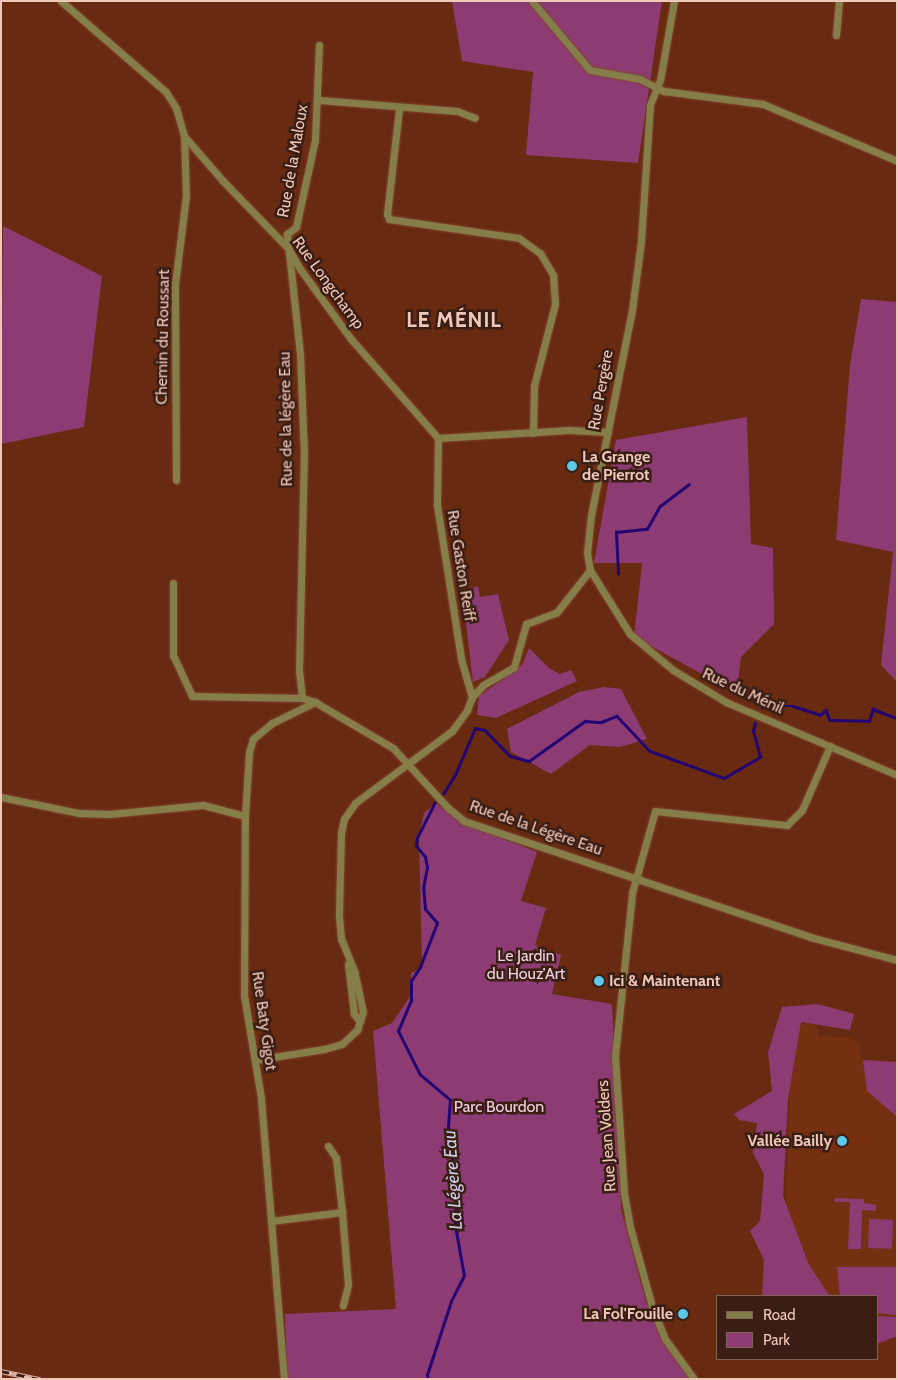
<!DOCTYPE html>
<html>
<head>
<meta charset="utf-8">
<style>
	body { margin:0 }
	#map { position:relative; width:898px; height:1380px; overflow:hidden; background:#682a10; font-family:Cabin,sans-serif }
	div>[style] { position:absolute }
	.built>* { inset:0; background:#752f11 }
	.green>* { inset:0; background:#8c3c73; transform-origin:0 0 }
	.stream>* { height:2.5px; margin:-1.25px; padding:0 1.25px; transform-origin:1.25px; border-radius:1.25px; background:#240472 }
	.roads { filter:drop-shadow(0 0 1px #80462f) drop-shadow(0 0 1px #80462f) }
	.street>* { height:7px; margin:-3.5px; padding:0 3.5px; transform-origin:3.5px; border-radius:3.5px; background:#867e4a }
	.rail>* { height:4.5px; margin-top:-2.25px; transform-origin:0; background:repeating-linear-gradient(90deg,#3a1d13 0 8px,#e0b6a7 0 16px); box-sizing:border-box; border-block:1px solid #e0b6a7 }
	.dots>* { width:14px; height:14px; translate:-50% -50%; box-sizing:border-box; border:2px solid #3a1d13; border-radius:50% }
	span { translate:-50% -50%; white-space:nowrap; text-align:center; line-height:1.15; -webkit-text-stroke:5px #3a1d13; paint-order:stroke }
	.street-label { font-size:16px; color:#efc8ba }
	.poi-label { font-size:16px; color:#efc8ba; font-weight:700 }
	.left { translate:0 -50%; text-align:left }
	.right { translate:-100% -50%; text-align:right }
	.park-label { font-size:16px; color:#efd3e4 }
	.water-label { font-size:18px; color:#cccfea; font-style:italic }
	.district-label { font-size:21px; color:#efc8ba; font-weight:700; letter-spacing:1px }
	.frame { position:absolute; inset:0; border:2px solid #efc8ba; pointer-events:none }
	.legend { position:absolute; left:716px; top:1295px; width:162px; height:65px; box-sizing:border-box; background:#3a1d13; border:1px solid #826156; margin:0; padding:6px 9px; list-style:none; font-size:15px; color:#efc8ba }
	.legend li { display:flex; align-items:center; gap:10px; height:25px }
	.legend b { width:25px; border:1px solid #826156 }
</style>
</head>
<body>
<div id="map">
	<div class="built">
		<div style="clip-path:polygon(792px 1023px,817px 1025px,818px 1036px,851px 1038px,861px 1047px,859px 1054px,863px 1060px,897px 1062px,897px 1335px,877px 1336px,877px 1296px,783px 1296px)"></div>
	</div>
	<div class="green">
		<div style="clip-path:polygon(452px 1px,662px 1px,638px 163px,526px 155px,533px 72px,462px 61px)"></div>
		<div style="clip-path:polygon(3px 226px,102px 276px,84px 427px,1px 444px)"></div>
		<div style="clip-path:polygon(861px 299px,897px 302px,897px 682px,881px 665px,893px 552px,836px 540px,850px 365px)"></div>
		<div style="clip-path:polygon(747px 417px,751px 544px,773px 548px,774px 624px,741px 657px,737px 693px,634px 637px,642px 563px,594px 563px,616px 440px)"></div>
		<div style="clip-path:polygon(478px 586px,480px 597px,498px 594px,509px 640px,485px 677px,473px 682px,462px 591px)"></div>
		<div style="clip-path:polygon(529px 648px,549px 668px,560px 674px,571px 670px,577px 681px,496px 718px,477px 715px,479px 696px,522px 665px)"></div>
		<div style="clip-path:polygon(604px 687px,621px 689px,647px 739px,620px 747px,590px 745px,551px 774px,511px 752px,507px 729px,579px 692px)"></div>
		<div style="clip-path:polygon(436px 803px,460px 821px,537px 852px,521px 901px,546px 908px,535px 945px,561px 955px,552px 994px,612px 1004px,621px 1209px,646px 1302px,689px 1379px,287px 1379px,285px 1314px,396px 1309px,373px 1031px,392px 1023px,411px 995px,411px 973px,422px 969px,419px 836px,424px 813px)"></div>
		<div style="clip-path:polygon(818px 1004px,854px 1014px,850px 1030px,801px 1022px,788px 1099px,783px 1196px,809px 1265px,830px 1296px,762px 1296px,764px 1260px,750px 1231px,760px 1221px,764px 1174px,753px 1153px,757px 1123px,739px 1120px,734px 1114px,772px 1091px,768px 1052px,782px 1007px)"></div>
		<div style="clip-path:polygon(863px 1060px,897px 1062px,897px 1117px,867px 1091px)"></div>
		<div style="clip-path:polygon(835px 1198px,864px 1199px,864px 1203px,876px 1205px,876px 1211px,862px 1210px,861px 1249px,848px 1249px,850px 1202px,834px 1202px)"></div>
		<div style="left:869px;top:1219px;width:24px;height:29px;rotate:2deg"></div>
		<div style="clip-path:polygon(837px 1267px,897px 1267px,897px 1315px,877px 1313px,877px 1296px,840px 1296px)"></div>
		<div style="clip-path:polygon(877px 1316px,897px 1317px,897px 1336px,877px 1344px)"></div>
	</div>
	<div class="stream">
		<div style="left:618px;top:574px;width:42px;rotate:-92.7deg"></div>
		<div style="left:616px;top:532px;width:31px;rotate:-6deg"></div>
		<div style="left:647px;top:529px;width:26px;rotate:-61deg"></div>
		<div style="left:660px;top:506px;width:36px;rotate:-37deg"></div>
		<div style="left:762px;top:708px;width:10px;rotate:-66deg"></div>
		<div style="left:766px;top:699px;width:13px;rotate:32deg"></div>
		<div style="left:777px;top:706px;width:16px"></div>
		<div style="left:793px;top:706px;width:28px;rotate:18deg"></div>
		<div style="left:820px;top:715px;width:8px;rotate:-40deg"></div>
		<div style="left:826px;top:710px;width:11px;rotate:68deg"></div>
		<div style="left:830px;top:720px;width:39px;rotate:1deg"></div>
		<div style="left:869px;top:721px;width:13px;rotate:-72deg"></div>
		<div style="left:873px;top:709px;width:26px;rotate:21deg"></div>
		<div style="left:443px;top:794px;width:22px;rotate:-58deg"></div>
		<div style="left:455px;top:775px;width:51px;rotate:-66.9deg"></div>
		<div style="left:475px;top:728px;width:10px;rotate:11deg"></div>
		<div style="left:485px;top:730px;width:36px;rotate:46deg"></div>
		<div style="left:510px;top:756px;width:20px;rotate:15deg"></div>
		<div style="left:529px;top:761px;width:69px;rotate:-35.5deg"></div>
		<div style="left:585px;top:721px;width:16px;rotate:4deg"></div>
		<div style="left:601px;top:722px;width:17px;rotate:-21deg"></div>
		<div style="left:617px;top:716px;width:48px;rotate:46.7deg"></div>
		<div style="left:650px;top:751px;width:79px;rotate:20deg"></div>
		<div style="left:724px;top:778px;width:42px;rotate:-30.3deg"></div>
		<div style="left:760px;top:757px;width:27px;rotate:-105deg"></div>
		<div style="left:753px;top:731px;width:8px;rotate:-76deg"></div>
		<div style="left:428px;top:1379px;width:4px;rotate:-104deg"></div>
		<div style="left:427px;top:1375px;width:78px;rotate:-72deg"></div>
		<div style="left:451px;top:1301px;width:28px;rotate:-63deg"></div>
		<div style="left:464px;top:1276px;width:51px;rotate:-100.2deg"></div>
		<div style="left:455px;top:1226px;width:34px;rotate:-88deg"></div>
		<div style="left:456px;top:1192px;width:65px;rotate:-97deg"></div>
		<div style="left:448px;top:1127px;width:27px;rotate:-86deg"></div>
		<div style="left:450px;top:1100px;width:39px;rotate:-140deg"></div>
		<div style="left:420px;top:1075px;width:49px;rotate:-116.6deg"></div>
		<div style="left:398px;top:1031px;width:34px;rotate:-67deg"></div>
		<div style="left:411px;top:1000px;width:19px;rotate:-90deg"></div>
		<div style="left:411px;top:981px;width:17px;rotate:-57deg"></div>
		<div style="left:420px;top:967px;width:47px;rotate:-68.9deg"></div>
		<div style="left:437px;top:923px;width:18px;rotate:-131deg"></div>
		<div style="left:425px;top:909px;width:21px;rotate:-95deg"></div>
		<div style="left:423px;top:888px;width:21px;rotate:-79deg"></div>
		<div style="left:427px;top:867px;width:10px;rotate:-101deg"></div>
		<div style="left:425px;top:857px;width:14px;rotate:-129deg"></div>
		<div style="left:416px;top:846px;width:8px;rotate:-83deg"></div>
		<div style="left:417px;top:838px;width:40px;rotate:-63.4deg"></div>
	</div>
	<div class="roads">
		<div class="street">
			<div style="left:61px;top:1px;width:139px;rotate:40.9deg"></div>
			<div style="left:166px;top:92px;width:19px;rotate:58deg"></div>
			<div style="left:176px;top:108px;width:29px;rotate:74deg"></div>
			<div style="left:184px;top:136px;width:60px;rotate:49.1deg"></div>
			<div style="left:223px;top:181px;width:93px;rotate:45.9deg"></div>
			<div style="left:288px;top:248px;width:24px;rotate:60deg"></div>
			<div style="left:300px;top:269px;width:87px;rotate:53.9deg"></div>
			<div style="left:351px;top:339px;width:132px;rotate:48.7deg"></div>
			<div style="left:532px;top:1px;width:90px;rotate:50deg"></div>
			<div style="left:590px;top:70px;width:51px;rotate:10.2deg"></div>
			<div style="left:640px;top:79px;width:27px;rotate:27deg"></div>
			<div style="left:664px;top:91px;width:100px;rotate:7.5deg"></div>
			<div style="left:763px;top:104px;width:146px;rotate:23deg"></div>
			<div style="left:674px;top:1px;width:80px;rotate:100deg"></div>
			<div style="left:660px;top:80px;width:27px;rotate:112deg"></div>
			<div style="left:650px;top:105px;width:136px;rotate:93.8deg"></div>
			<div style="left:641px;top:241px;width:70px;rotate:97.4deg"></div>
			<div style="left:632px;top:310px;width:209px;rotate:101.3deg"></div>
			<div style="left:591px;top:515px;width:37px;rotate:96deg"></div>
			<div style="left:587px;top:552px;width:18px;rotate:81deg"></div>
			<div style="left:590px;top:570px;width:75px;rotate:58deg"></div>
			<div style="left:630px;top:634px;width:56px;rotate:39.9deg"></div>
			<div style="left:673px;top:670px;width:62px;rotate:31.1deg"></div>
			<div style="left:726px;top:702px;width:186px;rotate:23.1deg"></div>
			<div style="left:836px;top:35px;width:34px;rotate:-85deg"></div>
			<div style="left:319px;top:100px;width:138px;rotate:4.6deg"></div>
			<div style="left:457px;top:111px;width:19px;rotate:21deg"></div>
			<div style="left:399px;top:109px;width:106px;rotate:96.5deg"></div>
			<div style="left:387px;top:214px;width:5px;rotate:68deg"></div>
			<div style="left:389px;top:219px;width:131px;rotate:8.3deg"></div>
			<div style="left:519px;top:238px;width:26px;rotate:36deg"></div>
			<div style="left:540px;top:253px;width:26px;rotate:59deg"></div>
			<div style="left:553px;top:275px;width:29px;rotate:86deg"></div>
			<div style="left:555px;top:304px;width:85px;rotate:104.4deg"></div>
			<div style="left:534px;top:386px;width:47px;rotate:91.2deg"></div>
			<div style="left:438px;top:438px;width:67px;rotate:90.9deg"></div>
			<div style="left:437px;top:505px;width:156px;rotate:81.1deg"></div>
			<div style="left:461px;top:659px;width:40px;rotate:74deg"></div>
			<div style="left:438px;top:438px;width:131px;rotate:-3.5deg"></div>
			<div style="left:569px;top:430px;width:39px;rotate:3deg"></div>
			<div style="left:176px;top:480px;width:196px;rotate:-90.3deg"></div>
			<div style="left:175px;top:284px;width:89px;rotate:-82.9deg"></div>
			<div style="left:186px;top:196px;width:60px;rotate:-91.9deg"></div>
			<div style="left:173px;top:583px;width:72px;rotate:90deg"></div>
			<div style="left:173px;top:655px;width:45px;rotate:65.1deg"></div>
			<div style="left:192px;top:696px;width:110px;rotate:1deg"></div>
			<div style="left:302px;top:698px;width:14px;rotate:17deg"></div>
			<div style="left:315px;top:702px;width:91px;rotate:30.5deg"></div>
			<div style="left:393px;top:748px;width:80px;rotate:47.5deg"></div>
			<div style="left:447px;top:807px;width:22px;rotate:39deg"></div>
			<div style="left:464px;top:821px;width:365px;rotate:18.5deg"></div>
			<div style="left:810px;top:937px;width:90px;rotate:14.8deg"></div>
			<div style="left:302px;top:698px;width:27px;rotate:-96deg"></div>
			<div style="left:299px;top:671px;width:217px;rotate:-88.7deg"></div>
			<div style="left:304px;top:454px;width:100px;rotate:-92.3deg"></div>
			<div style="left:300px;top:354px;width:121px;rotate:-96.2deg"></div>
			<div style="left:287px;top:234px;width:11px;rotate:-38deg"></div>
			<div style="left:296px;top:227px;width:89px;rotate:-77.7deg"></div>
			<div style="left:315px;top:140px;width:95px;rotate:-87.6deg"></div>
			<div style="left:1px;top:797px;width:80px;rotate:11.6deg"></div>
			<div style="left:79px;top:813px;width:30px;rotate:2deg"></div>
			<div style="left:109px;top:814px;width:94px;rotate:-5.5deg"></div>
			<div style="left:203px;top:805px;width:43px;rotate:14.7deg"></div>
			<div style="left:348px;top:964px;width:50px;rotate:83.2deg"></div>
			<div style="left:354px;top:1014px;width:10px;rotate:53deg"></div>
			<div style="left:255px;top:1060px;width:70px;rotate:-9.1deg"></div>
			<div style="left:324px;top:1049px;width:19px;rotate:-16deg"></div>
			<div style="left:342px;top:1044px;width:21px;rotate:-43deg"></div>
			<div style="left:357px;top:1030px;width:19px;rotate:-72deg"></div>
			<div style="left:363px;top:1012px;width:40px;rotate:-102deg"></div>
			<div style="left:355px;top:973px;width:37px;rotate:-112deg"></div>
			<div style="left:341px;top:939px;width:25px;rotate:-95deg"></div>
			<div style="left:339px;top:914px;width:81px;rotate:-88.6deg"></div>
			<div style="left:341px;top:833px;width:14px;rotate:-78deg"></div>
			<div style="left:344px;top:819px;width:19px;rotate:-55deg"></div>
			<div style="left:355px;top:803px;width:121px;rotate:-36.6deg"></div>
			<div style="left:452px;top:731px;width:26px;rotate:-54deg"></div>
			<div style="left:467px;top:710px;width:14px;rotate:-69deg"></div>
			<div style="left:472px;top:697px;width:16px;rotate:-47deg"></div>
			<div style="left:483px;top:685px;width:36px;rotate:-30deg"></div>
			<div style="left:514px;top:667px;width:45px;rotate:-74.4deg"></div>
			<div style="left:526px;top:624px;width:33px;rotate:-21deg"></div>
			<div style="left:557px;top:612px;width:53px;rotate:-51.8deg"></div>
			<div style="left:328px;top:1146px;width:14px;rotate:56deg"></div>
			<div style="left:336px;top:1158px;width:54px;rotate:83.7deg"></div>
			<div style="left:342px;top:1212px;width:73px;rotate:85.3deg"></div>
			<div style="left:348px;top:1285px;width:21px;rotate:104deg"></div>
			<div style="left:271px;top:1221px;width:72px;rotate:-7.2deg"></div>
			<div style="left:284px;top:1379px;width:282px;rotate:-94.7deg"></div>
			<div style="left:261px;top:1098px;width:104px;rotate:-99.4deg"></div>
			<div style="left:244px;top:995px;width:179px;rotate:-89.7deg"></div>
			<div style="left:245px;top:816px;width:64px;rotate:-86.4deg"></div>
			<div style="left:249px;top:752px;width:14px;rotate:-73deg"></div>
			<div style="left:253px;top:739px;width:25px;rotate:-40deg"></div>
			<div style="left:272px;top:723px;width:48px;rotate:-26deg"></div>
			<div style="left:694px;top:1379px;width:49px;rotate:-125.9deg"></div>
			<div style="left:665px;top:1339px;width:31px;rotate:-112deg"></div>
			<div style="left:653px;top:1310px;width:86px;rotate:-105.5deg"></div>
			<div style="left:630px;top:1227px;width:35px;rotate:-100deg"></div>
			<div style="left:624px;top:1193px;width:137px;rotate:-93.8deg"></div>
			<div style="left:615px;top:1056px;width:164px;rotate:-84deg"></div>
			<div style="left:632px;top:893px;width:85px;rotate:-74.3deg"></div>
			<div style="left:655px;top:811px;width:133px;rotate:6.1deg"></div>
			<div style="left:787px;top:825px;width:21px;rotate:-45deg"></div>
			<div style="left:802px;top:810px;width:70px;rotate:-66.4deg"></div>
		</div>
	</div>
	<div class="rail">
		<div style="left:1px;top:1371px;width:40px;rotate:12deg"></div>
	</div>
	<div class="dots">
		<div style="left:572px;top:466px;background:#5dc7e8"></div>
		<div style="left:599px;top:981px;background:#5dc7e8"></div>
		<div style="left:842px;top:1141px;background:#5dc7e8"></div>
		<div style="left:683px;top:1314px;background:#5dc7e8"></div>
	</div>
	<div class="street-label">
		<span style="left:293px;top:161px;rotate:-80deg">Rue de la Maloux</span>
		<span style="left:328px;top:283px;rotate:54deg">Rue Longchamp</span>
		<span style="left:163px;top:337px;rotate:-89deg">Chemin du Roussart</span>
		<span style="left:601px;top:390px;rotate:-80deg">Rue Pergère</span>
		<span style="left:286px;top:419px;rotate:-91deg">Rue de la légère Eau</span>
		<span style="left:461px;top:566px;rotate:81deg">Rue Gaston Reiff</span>
		<span style="left:743px;top:691px;rotate:25deg">Rue du Ménil</span>
		<span style="left:536px;top:828px;rotate:19deg">Rue de la Légère Eau</span>
		<span style="left:264px;top:1021px;rotate:82deg">Rue Baty Gigot</span>
		<span style="left:607px;top:1136px;rotate:-94deg">Rue Jean Volders</span>
	</div>
	<div class="poi-label">
		<span class="left" style="left:582px;top:466px">La Grange<br>de Pierrot</span>
		<span class="left" style="left:609px;top:981px">Ici &amp; Maintenant</span>
		<span class="right" style="left:832px;top:1141px">Vallée Bailly</span>
		<span class="right" style="left:673px;top:1314px">La Fol'Fouille</span>
	</div>
	<div class="park-label">
		<span style="left:526px;top:965px">Le Jardin<br>du Houz’Art</span>
		<span style="left:499px;top:1107px">Parc Bourdon</span>
	</div>
	<div class="water-label">
		<span style="left:453px;top:1180px;rotate:-94deg">La Légère Eau</span>
	</div>
	<div class="district-label">
		<span style="left:454px;top:320px">LE MÉNIL</span>
	</div>
	<div class="frame"></div>
	<ul class="legend">
	<li><b style="height:6px;background:#867e4a"></b>Road</li>
	<li><b style="height:14px;background:#8c3c73"></b>Park</li>
	</ul>
</div>
</body>
</html>
